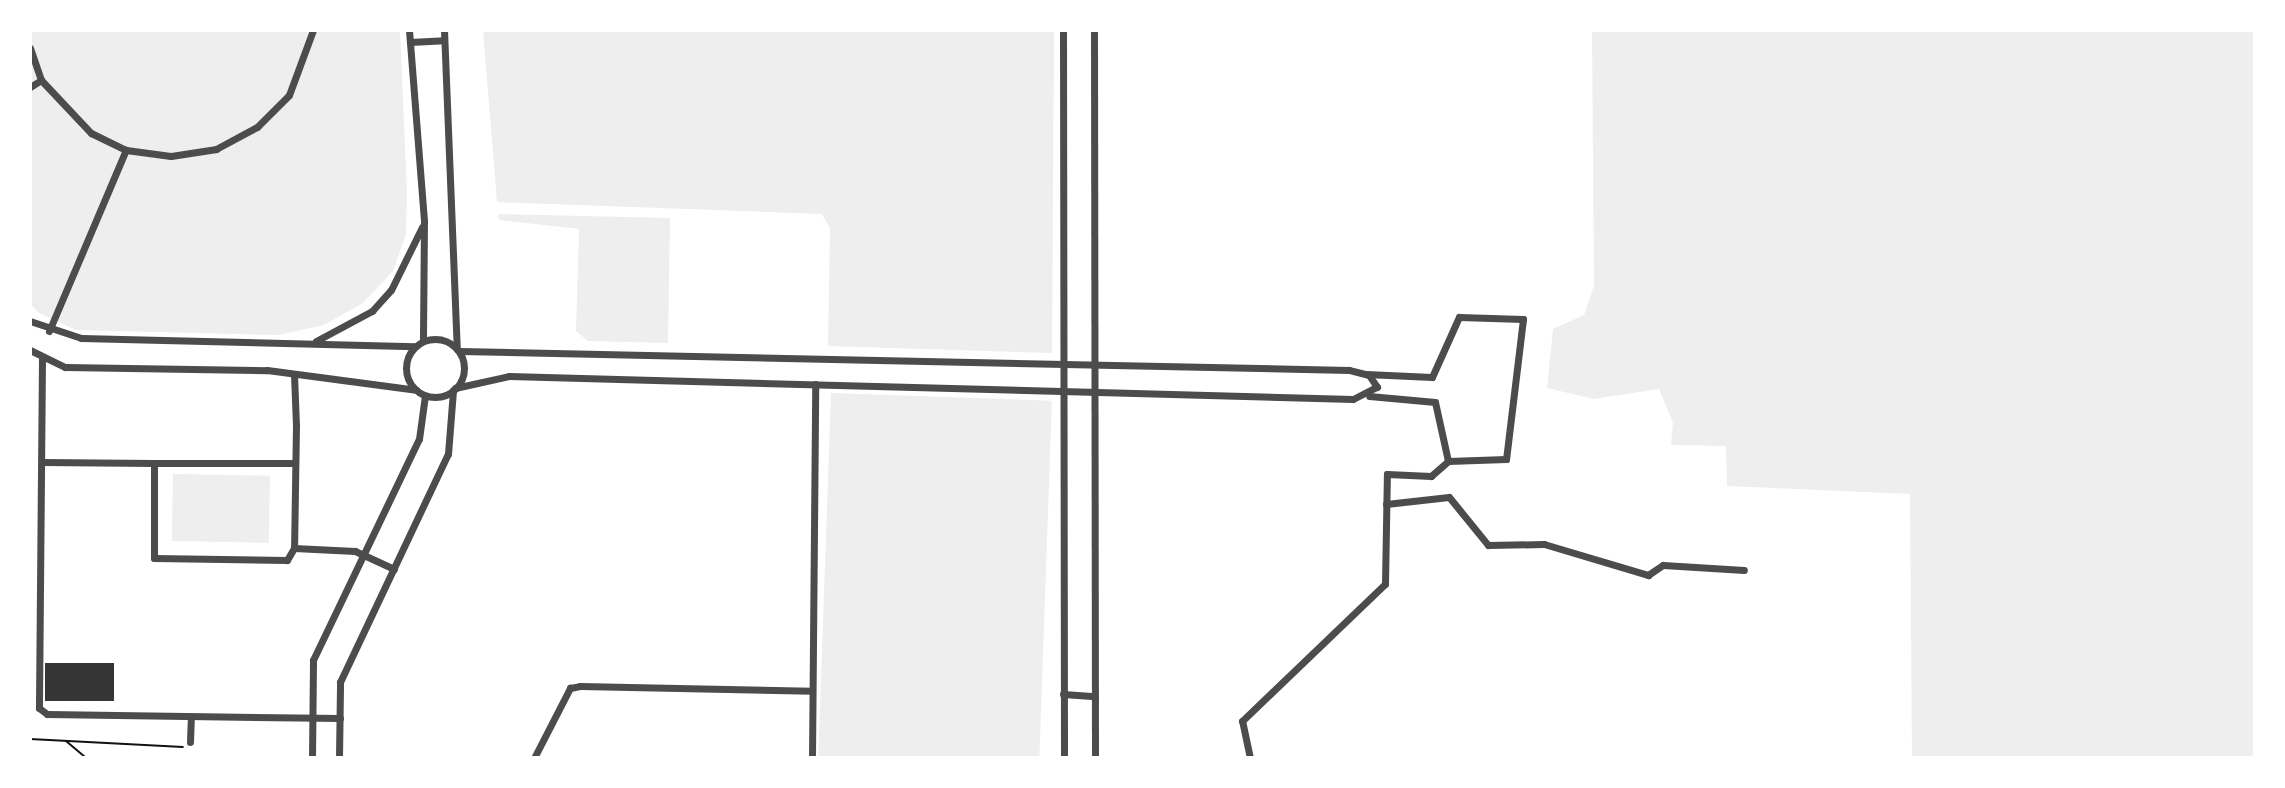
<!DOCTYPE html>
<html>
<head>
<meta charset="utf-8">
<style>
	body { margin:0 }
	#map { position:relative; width:2285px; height:788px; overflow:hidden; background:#fff; font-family:"Playfair Display",serif }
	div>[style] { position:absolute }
	.green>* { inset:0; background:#eee; transform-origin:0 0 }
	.building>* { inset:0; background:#353535; transform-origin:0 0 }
	.path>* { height:2px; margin:-1px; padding:0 1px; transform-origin:1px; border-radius:1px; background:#111 }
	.minor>* { height:7px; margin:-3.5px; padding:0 3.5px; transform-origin:3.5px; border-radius:3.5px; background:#4c4c4c }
	.minor>.ring { margin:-3.5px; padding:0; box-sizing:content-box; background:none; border:7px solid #4c4c4c; border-radius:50% }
	span { translate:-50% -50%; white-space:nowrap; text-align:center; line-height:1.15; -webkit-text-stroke:7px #fff; paint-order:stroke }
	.frame { position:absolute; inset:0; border:32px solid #fff; pointer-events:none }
</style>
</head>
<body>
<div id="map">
	<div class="green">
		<div style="clip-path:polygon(30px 30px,400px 30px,407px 193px,406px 234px,393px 271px,363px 303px,324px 325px,278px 335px,76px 330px,39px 313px,30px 304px)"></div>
		<div style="clip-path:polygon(483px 30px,1054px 30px,1052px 353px,828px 346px,830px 228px,822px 214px,497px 202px)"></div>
		<div style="clip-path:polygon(1592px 30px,2255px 30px,2255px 758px,1912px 758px,1910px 494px,1727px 486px,1726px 446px,1671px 445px,1673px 423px,1659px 389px,1594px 399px,1547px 388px,1553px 329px,1584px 315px,1594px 286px)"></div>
		<div style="clip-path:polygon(498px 214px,670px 218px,668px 343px,588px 341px,576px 331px,579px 229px,499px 220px)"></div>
		<div style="left:831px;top:393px;width:221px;height:365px;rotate:2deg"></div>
		<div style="left:173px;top:474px;width:97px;height:67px;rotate:1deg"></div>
	</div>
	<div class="building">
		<div style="left:45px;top:663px;width:69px;height:38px"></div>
	</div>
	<div class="path">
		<div style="left:30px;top:739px;width:153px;rotate:3deg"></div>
		<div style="left:66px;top:741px;width:26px;rotate:40deg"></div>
	</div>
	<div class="minor">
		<div style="left:409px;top:30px;width:192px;rotate:85.5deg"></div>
		<div style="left:424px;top:221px;width:120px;rotate:90.5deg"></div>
		<div style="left:444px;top:30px;width:319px;rotate:87.7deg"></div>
		<div style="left:1063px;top:30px;width:728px;rotate:89.92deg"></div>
		<div style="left:1094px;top:30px;width:728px;rotate:89.92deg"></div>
		<div style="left:410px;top:42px;width:34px;rotate:-3deg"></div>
		<div style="left:30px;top:48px;width:34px;rotate:71deg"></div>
		<div style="left:41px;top:80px;width:73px;rotate:46.7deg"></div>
		<div style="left:91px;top:133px;width:39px;rotate:26deg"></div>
		<div style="left:126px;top:150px;width:45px;rotate:7.6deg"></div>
		<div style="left:171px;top:156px;width:46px;rotate:-8.8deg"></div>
		<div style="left:216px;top:149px;width:47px;rotate:-28.2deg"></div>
		<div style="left:257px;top:127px;width:45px;rotate:-45deg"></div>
		<div style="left:289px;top:95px;width:69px;rotate:-69.7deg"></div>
		<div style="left:30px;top:87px;width:13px;rotate:-32deg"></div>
		<div style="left:30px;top:321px;width:54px;rotate:18.4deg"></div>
		<div style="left:81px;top:338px;width:334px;rotate:1.4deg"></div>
		<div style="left:49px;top:331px;width:197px;rotate:-67deg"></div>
		<div class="ring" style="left:406px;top:339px;width:51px;height:51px"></div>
		<div style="left:316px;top:341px;width:64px;rotate:-28.2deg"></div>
		<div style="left:372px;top:311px;width:28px;rotate:-48deg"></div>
		<div style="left:391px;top:290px;width:70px;rotate:-63.8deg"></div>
		<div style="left:30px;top:350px;width:39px;rotate:26deg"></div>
		<div style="left:65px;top:367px;width:202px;rotate:0.9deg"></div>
		<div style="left:267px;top:370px;width:150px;rotate:7.6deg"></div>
		<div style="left:42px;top:359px;width:349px;rotate:90.5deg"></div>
		<div style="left:39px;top:708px;width:10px;rotate:37deg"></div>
		<div style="left:47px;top:714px;width:293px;rotate:0.8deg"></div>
		<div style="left:294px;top:374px;width:51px;rotate:87.8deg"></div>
		<div style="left:296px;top:425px;width:123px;rotate:90.9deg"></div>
		<div style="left:294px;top:548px;width:14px;rotate:120deg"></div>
		<div style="left:287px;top:560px;width:133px;rotate:-179.1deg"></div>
		<div style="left:154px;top:558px;width:95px;rotate:-90deg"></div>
		<div style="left:154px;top:463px;width:141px"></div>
		<div style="left:1366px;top:374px;width:66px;rotate:2.6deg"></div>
		<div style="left:1432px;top:377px;width:66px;rotate:-65.8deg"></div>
		<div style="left:1459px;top:317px;width:64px;rotate:1.8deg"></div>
		<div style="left:1523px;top:319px;width:141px;rotate:96.9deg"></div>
		<div style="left:1506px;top:459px;width:58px;rotate:178deg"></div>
		<div style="left:1448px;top:461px;width:60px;rotate:-102.4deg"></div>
		<div style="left:1435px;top:402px;width:66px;rotate:-174.8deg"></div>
		<div style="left:455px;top:388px;width:55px;rotate:-12.5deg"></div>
		<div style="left:509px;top:376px;width:844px;rotate:1.56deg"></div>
		<div style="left:1353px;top:399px;width:27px;rotate:-27deg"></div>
		<div style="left:1377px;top:387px;width:14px;rotate:-124deg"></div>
		<div style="left:1369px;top:375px;width:21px;rotate:-166deg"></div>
		<div style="left:1349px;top:370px;width:890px;rotate:-178.78deg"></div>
		<div style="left:42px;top:462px;width:112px;rotate:0.5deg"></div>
		<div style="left:1386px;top:504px;width:63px;rotate:-6.3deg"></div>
		<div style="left:1449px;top:497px;width:62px;rotate:50.9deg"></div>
		<div style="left:1488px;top:545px;width:56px;rotate:-1deg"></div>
		<div style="left:1544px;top:544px;width:109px;rotate:16.6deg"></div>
		<div style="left:1648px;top:575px;width:18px;rotate:-34deg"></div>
		<div style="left:1663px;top:565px;width:81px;rotate:3.5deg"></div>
		<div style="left:294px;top:548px;width:61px;rotate:2.8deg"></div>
		<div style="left:355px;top:551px;width:43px;rotate:24.8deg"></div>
		<div style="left:1063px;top:694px;width:32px;rotate:4deg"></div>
		<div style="left:190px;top:742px;width:25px;rotate:-88deg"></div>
		<div style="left:312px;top:758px;width:98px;rotate:-89.4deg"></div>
		<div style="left:313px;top:660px;width:245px;rotate:-64.4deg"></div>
		<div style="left:419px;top:439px;width:44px;rotate:-82.2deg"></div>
		<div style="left:339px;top:758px;width:76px;rotate:-89.2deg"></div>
		<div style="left:340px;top:682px;width:252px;rotate:-64.7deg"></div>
		<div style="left:448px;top:454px;width:64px;rotate:-85.5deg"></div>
		<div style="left:534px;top:758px;width:79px;rotate:-62.8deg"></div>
		<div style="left:570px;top:688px;width:10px;rotate:-11deg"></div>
		<div style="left:580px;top:686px;width:232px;rotate:1.2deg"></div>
		<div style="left:812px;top:758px;width:374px;rotate:-89.5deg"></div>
		<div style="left:1250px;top:758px;width:38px;rotate:-102deg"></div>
		<div style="left:1242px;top:721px;width:198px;rotate:-43.8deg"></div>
		<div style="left:1385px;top:584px;width:110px;rotate:-89deg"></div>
		<div style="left:1387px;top:474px;width:44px;rotate:2.6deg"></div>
		<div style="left:1431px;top:476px;width:23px;rotate:-41deg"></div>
	</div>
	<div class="frame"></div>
</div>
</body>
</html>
